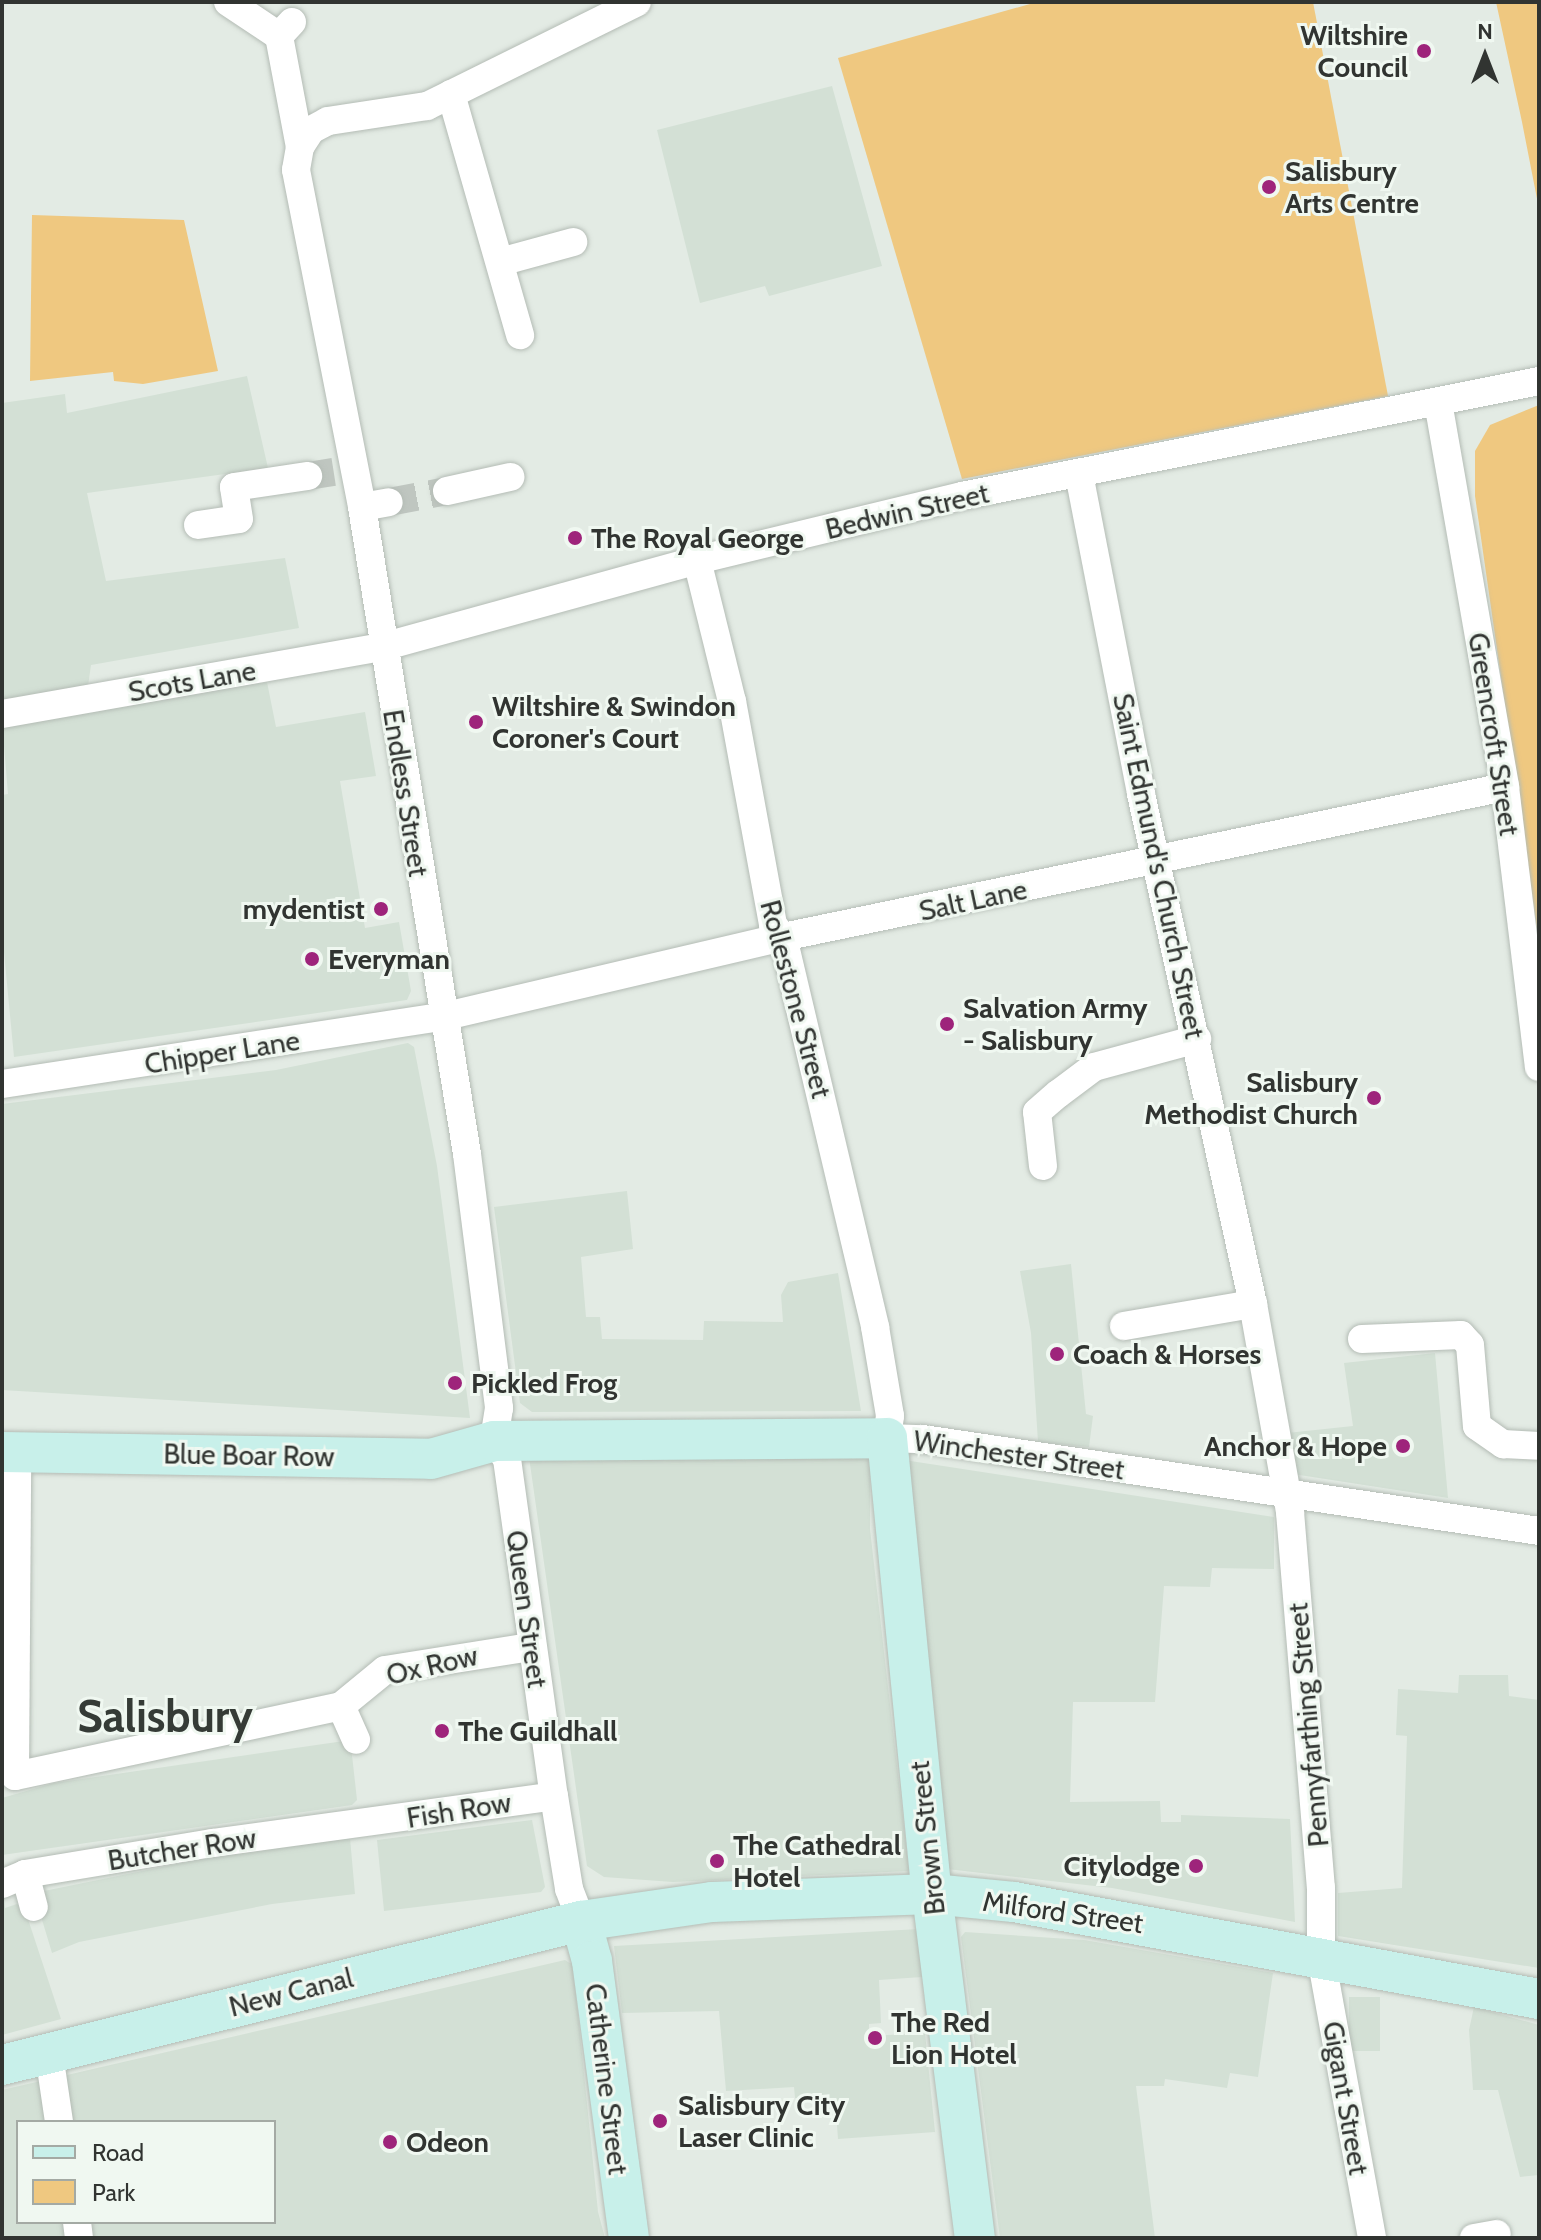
<!DOCTYPE html>
<html>
<head>
<meta charset="utf-8">
<style>
	body { margin:0 }
	#map { position:relative; width:1541px; height:2240px; overflow:hidden; background:#e3ebe4; font-family:Cabin,sans-serif }
	div>[style] { position:absolute }
	.built>* { inset:0; background:#d3e0d5; transform-origin:0 0 }
	.green>* { inset:0; background:#efc880 }
	.street-tunnel>* { height:28px; margin-top:-14px; transform-origin:0; background:repeating-linear-gradient(90deg,#bfc6c0 0 28px,transparent 0 42px) }
	.roads { filter:drop-shadow(0 0 2px #b4bcb5) drop-shadow(0 0 2px #b4bcb5) }
	.street>* { height:28px; margin:-14px; padding:0 14px; transform-origin:14px; border-radius:14px; background:#fff }
	.secondary>* { height:40px; margin:-20px; padding:0 20px; transform-origin:20px; border-radius:20px; background:#c8f0ea }
	.dots>* { width:22px; height:22px; translate:-50% -50%; box-sizing:border-box; border:4px solid #f0f8f1; border-radius:50% }
	span { translate:-50% -50%; white-space:nowrap; text-align:center; line-height:1.15; -webkit-text-stroke:6px #f0f8f1; paint-order:stroke }
	.poi-label { font-size:28px; color:#313431; font-weight:700 }
	.right { translate:-100% -50%; text-align:right }
	.left { translate:0 -50%; text-align:left }
	.street-label { font-size:28px; color:#313431 }
	.town-label { font-size:44px; color:#353b36; font-weight:700 }
	.frame { position:absolute; inset:0; border:4px solid #313431; pointer-events:none }
	.legend { position:absolute; left:16px; top:2120px; width:260px; height:104px; box-sizing:border-box; background:#f0f8f1; border:2px solid #a4aaa4; margin:0; padding:10px 14px; list-style:none; font-size:24px; color:#313431 }
	.legend li { display:flex; align-items:center; gap:16px; height:40px }
	.legend b { width:40px; border:2px solid #a4aaa4 }
	.north { position:absolute; left:1445px; top:16px; width:80px; height:80px; -webkit-text-stroke:6px #f0f8f1; paint-order:stroke; rotate:0deg; font-size:22px; font-weight:700; line-height:32px; text-align:center; color:#313431 }
	.north::after { content:''; display:block; margin:auto; width:28px; height:36px; background:#313431; clip-path:polygon(50% 0,100% 100%,50% 72%,0 100%) }
</style>
</head>
<body>
<div id="map">
	<div class="built">
		<div style="clip-path:polygon(832px 86px,882px 266px,769px 296px,765px 286px,700px 303px,657px 130px)"></div>
		<div style="clip-path:polygon(247px 376px,268px 468px,87px 493px,106px 581px,285px 558px,299px 628px,91px 665px,88px 686px,2px 701px,2px 403px,65px 394px,67px 413px)"></div>
		<div style="clip-path:polygon(267px 682px,276px 727px,365px 712px,376px 776px,340px 781px,365px 928px,399px 922px,411px 991px,407px 1000px,14px 1057px,2px 931px,2px 795px,8px 794px,2px 722px)"></div>
		<div style="clip-path:polygon(408px 1043px,414px 1047px,437px 1166px,470px 1418px,2px 1390px,2px 1104px,276px 1070px)"></div>
		<div style="clip-path:polygon(627px 1191px,633px 1249px,581px 1257px,586px 1317px,600px 1317px,602px 1339px,703px 1340px,704px 1321px,783px 1322px,781px 1295px,788px 1282px,838px 1273px,861px 1411px,532px 1412px,520px 1403px,494px 1207px)"></div>
		<div style="clip-path:polygon(1071px 1264px,1086px 1414px,1093px 1416px,1089px 1447px,1038px 1442px,1031px 1333px,1020px 1271px)"></div>
		<div style="clip-path:polygon(1435px 1353px,1448px 1498px,1293px 1474px,1287px 1433px,1353px 1426px,1344px 1363px)"></div>
		<div style="clip-path:polygon(529px 1457px,870px 1457px,870px 1529px,909px 1871px,673px 1882px,604px 1877px,587px 1866px)"></div>
		<div style="clip-path:polygon(904px 1460px,1274px 1517px,1274px 1569px,1212px 1568px,1210px 1587px,1164px 1586px,1155px 1702px,1073px 1702px,1070px 1802px,1160px 1801px,1161px 1822px,1181px 1822px,1181px 1815px,1290px 1819px,1295px 1922px,1112px 1888px,947px 1869px)"></div>
		<div style="clip-path:polygon(1459px 1675px,1508px 1675px,1509px 1696px,1539px 1700px,1539px 1968px,1338px 1936px,1338px 1893px,1402px 1888px,1407px 1736px,1396px 1735px,1398px 1689px,1458px 1693px)"></div>
		<div style="clip-path:polygon(344px 1741px,351px 1746px,357px 1800px,352px 1805px,2px 1855px,2px 1798px,54px 1783px)"></div>
		<div style="clip-path:polygon(532px 1820px,545px 1887px,541px 1892px,384px 1911px,377px 1840px)"></div>
		<div style="clip-path:polygon(350px 1838px,355px 1894px,272px 1904px,79px 1942px,52px 1953px,34px 1893px,231px 1853px)"></div>
		<div style="clip-path:polygon(2px 1865px,5px 1908px,17px 1904px,25px 1910px,61px 2019px,2px 2035px)"></div>
		<div style="clip-path:polygon(919px 1929px,922px 1977px,879px 1980px,881px 2023px,869px 2024px,869px 2036px,925px 2033px,935px 2132px,838px 2139px,835px 2098px,795px 2098px,794px 2087px,726px 2091px,719px 2011px,622px 2013px,614px 1946px)"></div>
		<div style="clip-path:polygon(965px 1932px,1084px 1940px,1273px 1973px,1258px 2077px,1230px 2073px,1227px 2088px,1165px 2079px,1164px 2086px,1136px 2086px,1155px 2238px,1000px 2238px,961px 1937px)"></div>
		<div style="clip-path:polygon(evenodd,565px 1960px,573px 1965px,598px 2212px,605px 2238px,2px 2238px,2px 2090px,565px 1960px,18px 2122px,274px 2122px,274px 2222px,18px 2222px,18px 2122px)"></div>
		<div style="left:1349px;top:1997px;width:31px;height:54px"></div>
		<div style="clip-path:polygon(1474px 2007px,1539px 2025px,1539px 2175px,1520px 2177px,1498px 2090px,1473px 2090px,1469px 2030px)"></div>
	</div>
	<div class="green">
		<div style="clip-path:polygon(1037px 2px,1313px 2px,1388px 396px,962px 479px,838px 58px)"></div>
		<div style="clip-path:polygon(1496px 2px,1539px 2px,1539px 209px,1522px 122px)"></div>
		<div style="clip-path:polygon(32px 215px,184px 220px,218px 371px,143px 384px,114px 381px,113px 372px,30px 381px)"></div>
		<div style="clip-path:polygon(1539px 405px,1539px 943px,1475px 496px,1475px 451px,1490px 425px)"></div>
	</div>
	<div class="street-tunnel">
		<div style="left:308px;top:476px;width:26px;rotate:-9deg"></div>
		<div style="left:389px;top:502px;width:59px;rotate:-10.7deg"></div>
	</div>
	<div class="roads">
		<div class="street">
			<div style="left:228px;top:2px;width:61px;rotate:33.7deg"></div>
			<div style="left:292px;top:22px;width:19px;rotate:133deg"></div>
			<div style="left:279px;top:36px;width:113px;rotate:79.3deg"></div>
			<div style="left:300px;top:147px;width:23px;rotate:100deg"></div>
			<div style="left:296px;top:170px;width:343px;rotate:78.9deg"></div>
			<div style="left:362px;top:507px;width:655px;rotate:80.78deg"></div>
			<div style="left:467px;top:1154px;width:256px;rotate:82.8deg"></div>
			<div style="left:499px;top:1408px;width:33px;rotate:99deg"></div>
			<div style="left:494px;top:1441px;width:22px;rotate:54deg"></div>
			<div style="left:507px;top:1459px;width:340px;rotate:82.1deg"></div>
			<div style="left:554px;top:1796px;width:94px;rotate:80.8deg"></div>
			<div style="left:569px;top:1889px;width:34px;rotate:69deg"></div>
			<div style="left:451px;top:94px;width:251px;rotate:74deg"></div>
			<div style="left:300px;top:147px;width:20px;rotate:-57deg"></div>
			<div style="left:311px;top:130px;width:19px;rotate:-28deg"></div>
			<div style="left:328px;top:121px;width:100px;rotate:-8.6deg"></div>
			<div style="left:427px;top:106px;width:234px;rotate:-26.3deg"></div>
			<div style="left:500px;top:262px;width:76px;rotate:-15.3deg"></div>
			<div style="left:1438px;top:402px;width:391px;rotate:80.1deg"></div>
			<div style="left:1505px;top:787px;width:282px;rotate:83.1deg"></div>
			<div style="left:1079px;top:474px;width:326px;rotate:79deg"></div>
			<div style="left:1141px;top:794px;width:522px;rotate:77.61deg"></div>
			<div style="left:1253px;top:1304px;width:211px;rotate:79.9deg"></div>
			<div style="left:1290px;top:1512px;width:377px;rotate:85.3deg"></div>
			<div style="left:1321px;top:1888px;width:69px;rotate:90deg"></div>
			<div style="left:1321px;top:1957px;width:286px;rotate:79.7deg"></div>
			<div style="left:447px;top:491px;width:65px;rotate:-12.5deg"></div>
			<div style="left:362px;top:507px;width:27px;rotate:-10deg"></div>
			<div style="left:198px;top:525px;width:41px;rotate:-8.3deg"></div>
			<div style="left:239px;top:519px;width:32px;rotate:-99deg"></div>
			<div style="left:234px;top:487px;width:75px;rotate:-8.5deg"></div>
			<div style="left:697px;top:560px;width:145px;rotate:76.1deg"></div>
			<div style="left:732px;top:701px;width:228px;rotate:79.6deg"></div>
			<div style="left:773px;top:925px;width:16px;rotate:50deg"></div>
			<div style="left:783px;top:937px;width:401px;rotate:76.7deg"></div>
			<div style="left:875px;top:1327px;width:90px;rotate:80.4deg"></div>
			<div style="left:890px;top:1416px;width:22px;rotate:98deg"></div>
			<div style="left:887px;top:1438px;width:36px;rotate:2deg"></div>
			<div style="left:923px;top:1439px;width:623px;rotate:8.49deg"></div>
			<div style="left:2px;top:714px;width:386px;rotate:-10deg"></div>
			<div style="left:382px;top:647px;width:327px;rotate:-15.4deg"></div>
			<div style="left:697px;top:560px;width:273px;rotate:-13.6deg"></div>
			<div style="left:962px;top:496px;width:588px;rotate:-11.27deg"></div>
			<div style="left:2px;top:1084px;width:445px;rotate:-8.7deg"></div>
			<div style="left:442px;top:1017px;width:350px;rotate:-13.2deg"></div>
			<div style="left:783px;top:937px;width:737px;rotate:-11.74deg"></div>
			<div style="left:1043px;top:1166px;width:54px;rotate:-96.3deg"></div>
			<div style="left:1037px;top:1112px;width:28px;rotate:-41deg"></div>
			<div style="left:1058px;top:1094px;width:45px;rotate:-36.9deg"></div>
			<div style="left:1094px;top:1067px;width:107px;rotate:-15.2deg"></div>
			<div style="left:1124px;top:1326px;width:131px;rotate:-9.7deg"></div>
			<div style="left:1362px;top:1339px;width:99px;rotate:-2.3deg"></div>
			<div style="left:1461px;top:1335px;width:13px;rotate:48deg"></div>
			<div style="left:1470px;top:1345px;width:81px;rotate:85.1deg"></div>
			<div style="left:1477px;top:1426px;width:32px;rotate:35deg"></div>
			<div style="left:1503px;top:1444px;width:36px;rotate:3deg"></div>
			<div style="left:341px;top:1706px;width:37px;rotate:66deg"></div>
			<div style="left:15px;top:1776px;width:333px;rotate:-12.1deg"></div>
			<div style="left:341px;top:1706px;width:57px;rotate:-39.3deg"></div>
			<div style="left:385px;top:1670px;width:148px;rotate:-9deg"></div>
			<div style="left:15px;top:1776px;width:324px;rotate:-89.6deg"></div>
			<div style="left:25px;top:1874px;width:34px;rotate:75deg"></div>
			<div style="left:2px;top:1884px;width:25px;rotate:-23deg"></div>
			<div style="left:25px;top:1874px;width:191px;rotate:-9.4deg"></div>
			<div style="left:213px;top:1843px;width:344px;rotate:-7.8deg"></div>
			<div style="left:49px;top:2054px;width:69px;rotate:81.6deg"></div>
			<div style="left:77px;top:2222px;width:16px;rotate:83deg"></div>
			<div style="left:1474px;top:2238px;width:23px;rotate:-10deg"></div>
		</div>
		<div class="secondary">
			<div style="left:2px;top:1452px;width:429px;rotate:0.9deg"></div>
			<div style="left:431px;top:1459px;width:66px;rotate:-15.9deg"></div>
			<div style="left:494px;top:1441px;width:393px;rotate:-0.4deg"></div>
			<div style="left:887px;top:1438px;width:458px;rotate:84.4deg"></div>
			<div style="left:932px;top:1894px;width:347px;rotate:82.9deg"></div>
			<div style="left:581px;top:1921px;width:41px;rotate:74.6deg"></div>
			<div style="left:592px;top:1961px;width:279px;rotate:82.4deg"></div>
			<div style="left:2px;top:2065px;width:597px;rotate:-13.97deg"></div>
			<div style="left:581px;top:1921px;width:132px;rotate:-8.3deg"></div>
			<div style="left:712px;top:1902px;width:220px;rotate:-2.1deg"></div>
			<div style="left:932px;top:1894px;width:82px;rotate:5.6deg"></div>
			<div style="left:1014px;top:1902px;width:534px;rotate:10.47deg"></div>
		</div>
	</div>
	<div class="dots">
		<div style="left:1424px;top:51px;background:#9e247b"></div>
		<div style="left:1269px;top:187px;background:#9e247b"></div>
		<div style="left:575px;top:538px;background:#9e247b"></div>
		<div style="left:476px;top:722px;background:#9e247b"></div>
		<div style="left:381px;top:909px;background:#9e247b"></div>
		<div style="left:312px;top:959px;background:#9e247b"></div>
		<div style="left:947px;top:1024px;background:#9e247b"></div>
		<div style="left:1374px;top:1098px;background:#9e247b"></div>
		<div style="left:1057px;top:1354px;background:#9e247b"></div>
		<div style="left:455px;top:1383px;background:#9e247b"></div>
		<div style="left:1403px;top:1446px;background:#9e247b"></div>
		<div style="left:442px;top:1731px;background:#9e247b"></div>
		<div style="left:717px;top:1861px;background:#9e247b"></div>
		<div style="left:1196px;top:1866px;background:#9e247b"></div>
		<div style="left:875px;top:2038px;background:#9e247b"></div>
		<div style="left:660px;top:2121px;background:#9e247b"></div>
		<div style="left:390px;top:2142px;background:#9e247b"></div>
	</div>
	<div class="poi-label">
		<span class="right" style="left:1408px;top:51px">Wiltshire<br>Council</span>
		<span class="left" style="left:1285px;top:187px">Salisbury<br>Arts Centre</span>
		<span class="left" style="left:591px;top:538px">The Royal George</span>
		<span class="left" style="left:492px;top:722px">Wiltshire &amp; Swindon<br>Coroner's Court</span>
		<span class="right" style="left:365px;top:909px">mydentist</span>
		<span class="left" style="left:328px;top:959px">Everyman</span>
		<span class="left" style="left:963px;top:1024px">Salvation Army<br>- Salisbury</span>
		<span class="right" style="left:1358px;top:1098px">Salisbury<br>Methodist Church</span>
		<span class="left" style="left:1073px;top:1354px">Coach &amp; Horses</span>
		<span class="left" style="left:471px;top:1383px">Pickled Frog</span>
		<span class="right" style="left:1387px;top:1446px">Anchor &amp; Hope</span>
		<span class="left" style="left:458px;top:1731px">The Guildhall</span>
		<span class="left" style="left:733px;top:1861px">The Cathedral<br>Hotel</span>
		<span class="right" style="left:1180px;top:1866px">Citylodge</span>
		<span class="left" style="left:891px;top:2038px">The Red<br>Lion Hotel</span>
		<span class="left" style="left:678px;top:2121px">Salisbury City<br>Laser Clinic</span>
		<span class="left" style="left:406px;top:2142px">Odeon</span>
	</div>
	<div class="street-label">
		<span style="left:907px;top:511px;rotate:-13deg">Bedwin Street</span>
		<span style="left:192px;top:681px;rotate:-10deg">Scots Lane</span>
		<span style="left:1494px;top:734px;rotate:81deg">Greencroft Street</span>
		<span style="left:406px;top:793px;rotate:81deg">Endless Street</span>
		<span style="left:1159px;top:866px;rotate:78deg">Saint Edmund's Church Street</span>
		<span style="left:973px;top:900px;rotate:-12deg">Salt Lane</span>
		<span style="left:796px;top:999px;rotate:75deg">Rollestone Street</span>
		<span style="left:222px;top:1052px;rotate:-9deg">Chipper Lane</span>
		<span style="left:249px;top:1455px;rotate:1deg">Blue Boar Row</span>
		<span style="left:1019px;top:1455px;rotate:8deg">Winchester Street</span>
		<span style="left:527px;top:1609px;rotate:82deg">Queen Street</span>
		<span style="left:432px;top:1665px;rotate:-13deg">Ox Row</span>
		<span style="left:1308px;top:1725px;rotate:-95deg">Pennyfarthing Street</span>
		<span style="left:459px;top:1810px;rotate:-9deg">Fish Row</span>
		<span style="left:927px;top:1838px;rotate:-96deg">Brown Street</span>
		<span style="left:182px;top:1849px;rotate:-9deg">Butcher Row</span>
		<span style="left:1063px;top:1912px;rotate:8deg">Milford Street</span>
		<span style="left:291px;top:1992px;rotate:-14deg">New Canal</span>
		<span style="left:607px;top:2079px;rotate:83deg">Catherine Street</span>
		<span style="left:1346px;top:2098px;rotate:80deg">Gigant Street</span>
	</div>
	<div class="town-label">
		<span style="left:165px;top:1717px">Salisbury</span>
	</div>
	<div class="frame"></div>
	<ul class="legend">
	<li><b style="height:10px;background:#c8f0ea"></b>Road</li>
	<li><b style="height:22px;background:#efc880"></b>Park</li>
	</ul>
	<div class="north">N</div>
</div>
</body>
</html>
